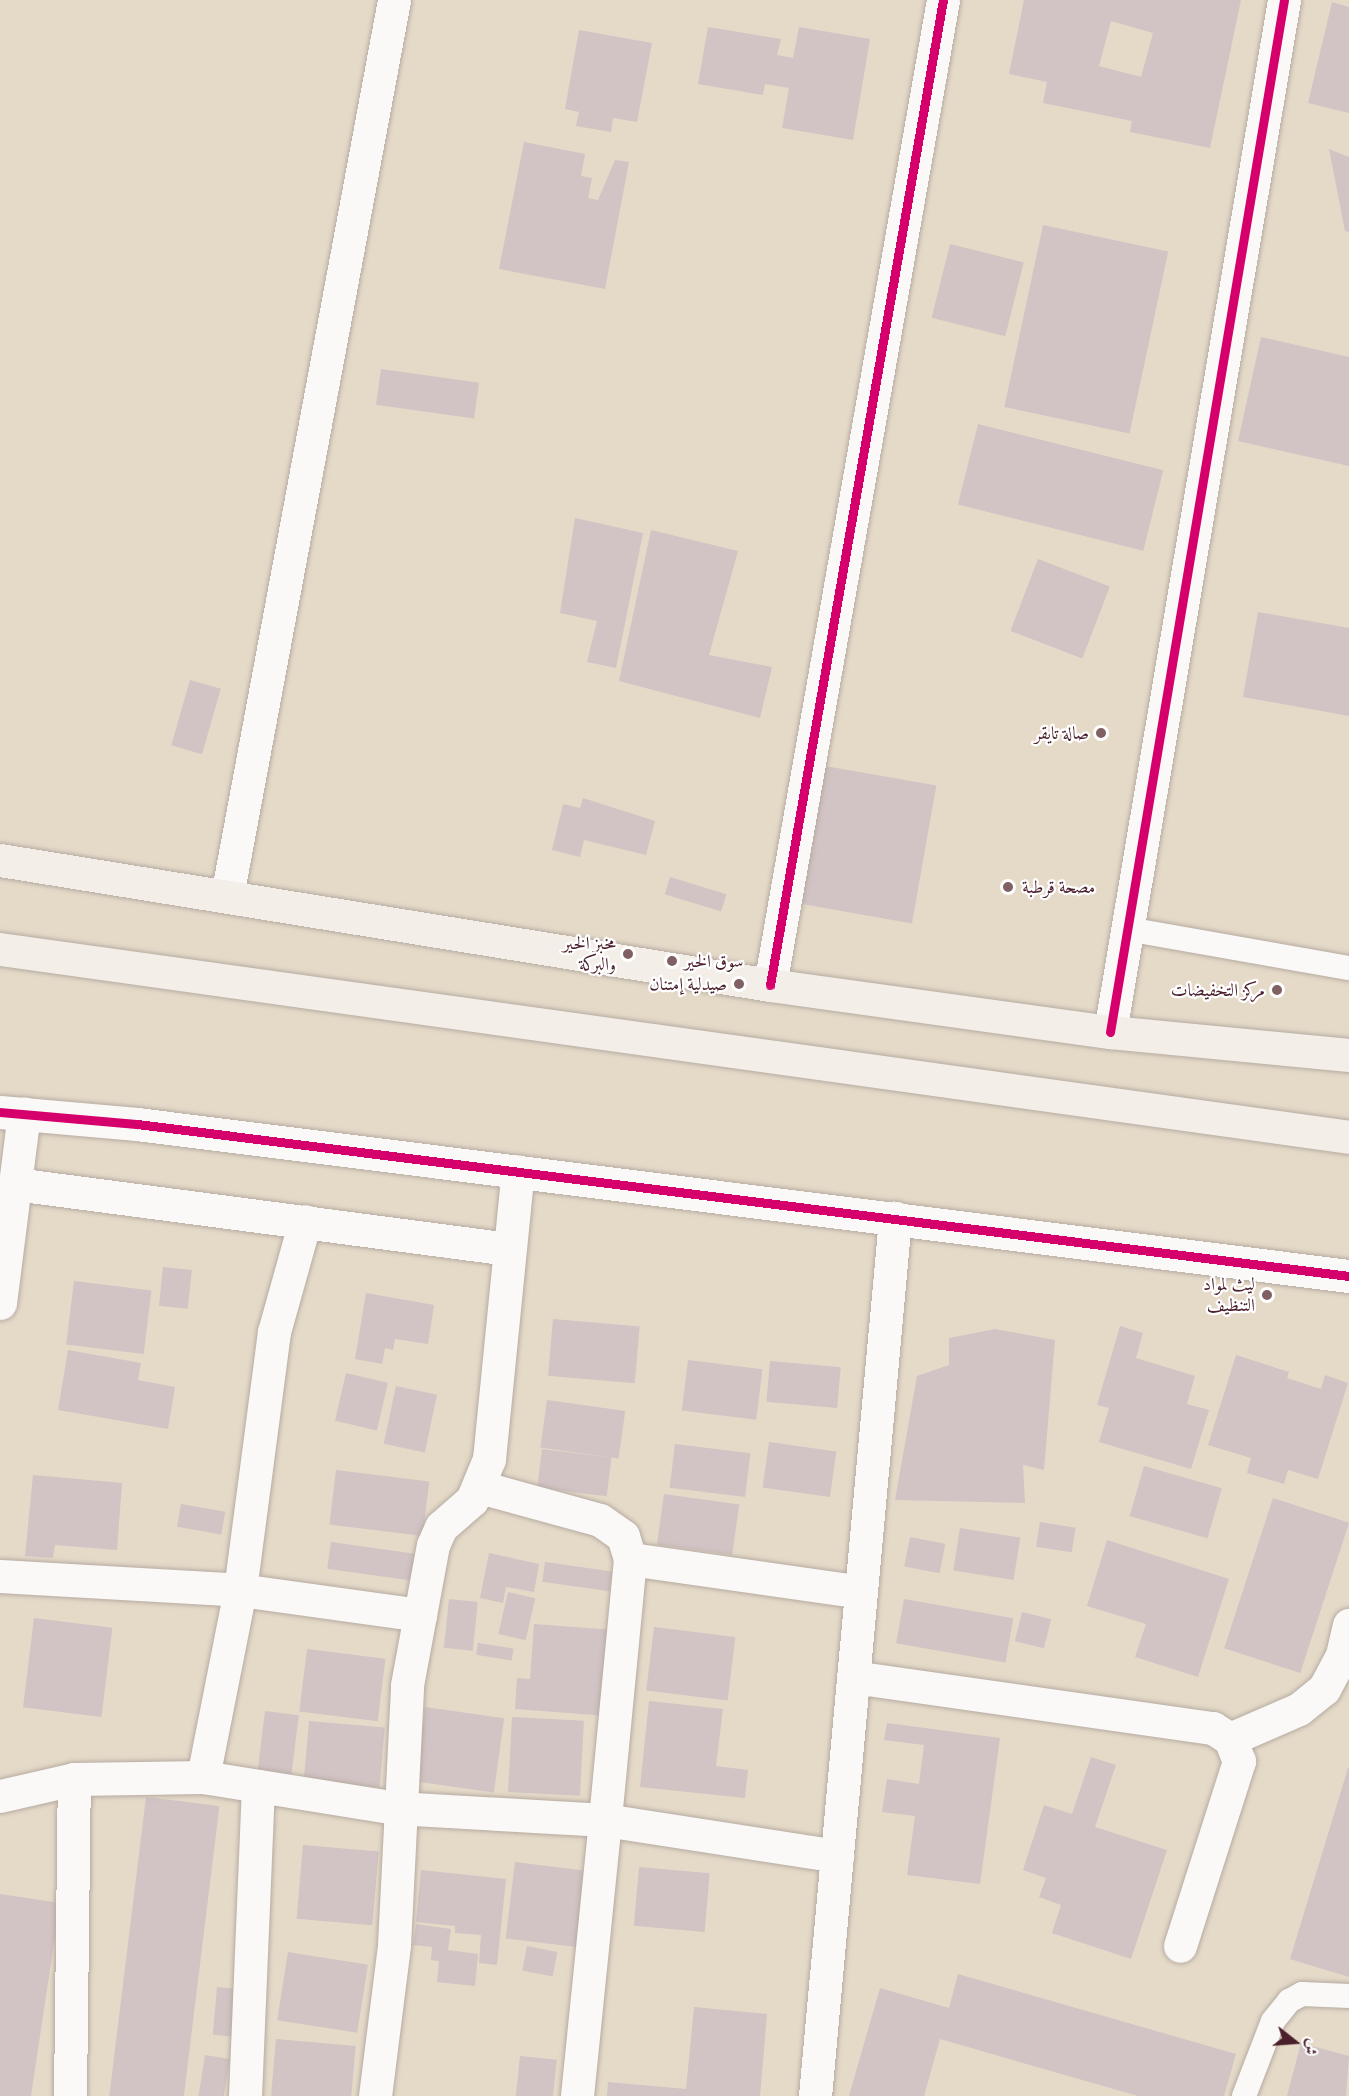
<!DOCTYPE html>
<html>
<head>
<meta charset="utf-8">
<style>
	body { margin:0 }
	#map { position:relative; width:1349px; height:2096px; overflow:hidden; background:#e5dac8; font-family:"Gentium Book Plus",Amiri,serif }
	div>[style] { position:absolute }
	.building>* { inset:0; background:#d2c3c4; transform-origin:0 0 }
	.roads { filter:drop-shadow(0 0 2px #b6aba2) drop-shadow(0 0 2px #b6aba2) }
	.service>* { height:24px; margin:-12px; padding:0 12px; transform-origin:12px; border-radius:12px; background:#fbf9f7 }
	.minor>* { height:33px; margin:-16.5px; padding:0 16.5px; transform-origin:16.5px; border-radius:16.5px; background:#fbf9f7 }
	.tertiary>* { height:33px; margin:-16.5px; padding:0 16.5px; transform-origin:16.5px; border-radius:16.5px; background:#fbf9f7 }
	.secondary>* { height:33px; margin:-16.5px; padding:0 16.5px; transform-origin:16.5px; border-radius:16.5px; background:#f3efe8 }
	.cycleway>* { height:9px; margin:-4.5px; padding:0 4.5px; transform-origin:4.5px; border-radius:4.5px; background:#d6006c }
	.dots>* { width:16px; height:16px; translate:-50% -50%; box-sizing:border-box; border:3px solid #fff; border-radius:50% }
	span { translate:-50% -50%; white-space:nowrap; text-align:center; line-height:1.15; -webkit-text-stroke:4.5px #fff; paint-order:stroke }
	.poi-label { font-size:18px; color:#4a1f2b }
	.right { translate:-100% -50%; text-align:right }
	.left { translate:0 -50%; text-align:left }
	.north { position:absolute; left:1265px; top:2012px; width:60px; height:60px; -webkit-text-stroke:4px #fff; paint-order:stroke; rotate:107deg; font-size:16px; font-weight:700; line-height:24px; text-align:center; color:#4a1f2b }
	.north::after { content:''; display:block; margin:auto; width:21px; height:27px; background:#4a1f2b; clip-path:polygon(50% 0,100% 100%,50% 72%,0 100%) }
</style>
</head>
<body>
<div id="map">
	<div class="building">
		<div style="clip-path:polygon(evenodd,1024px 0,1241px 0,1210px 148px,1130px 132px,1132px 121px,1043px 103px,1047px 82px,1009px 74px,1024px 0,1111px 21px,1153px 33px,1141px 77px,1099px 66px,1111px 21px)"></div>
		<div style="clip-path:polygon(1332px 2px,1349px 7px,1349px 113px,1308px 103px)"></div>
		<div style="clip-path:polygon(708px 27px,781px 39px,777px 55px,793px 58px,799px 27px,870px 39px,853px 140px,782px 128px,789px 88px,765px 84px,763px 95px,698px 84px)"></div>
		<div style="clip-path:polygon(579px 30px,652px 43px,637px 122px,613px 118px,611px 132px,576px 126px,579px 112px,565px 109px)"></div>
		<div style="clip-path:polygon(524px 142px,585px 154px,581px 176px,592px 178px,588px 198px,598px 200px,615px 160px,629px 162px,605px 289px,499px 269px)"></div>
		<div style="clip-path:polygon(1329px 149px,1349px 157px,1349px 232px,1345px 231px)"></div>
		<div style="left:1043px;top:225px;width:128px;height:186px;rotate:12deg"></div>
		<div style="left:950px;top:244px;width:76px;height:76px;rotate:14deg"></div>
		<div style="clip-path:polygon(1261px 337px,1349px 357px,1349px 466px,1238px 441px)"></div>
		<div style="left:381px;top:369px;width:99px;height:36px;rotate:8deg"></div>
		<div style="left:978px;top:424px;width:191px;height:83px;rotate:14deg"></div>
		<div style="clip-path:polygon(575px 518px,643px 533px,616px 668px,587px 662px,597px 621px,560px 613px)"></div>
		<div style="clip-path:polygon(651px 530px,738px 551px,709px 655px,772px 667px,760px 718px,619px 681px)"></div>
		<div style="left:1038px;top:559px;width:77px;height:77px;rotate:21deg"></div>
		<div style="clip-path:polygon(1258px 612px,1349px 628px,1349px 716px,1243px 697px)"></div>
		<div style="left:190px;top:680px;width:32px;height:68px;rotate:16deg"></div>
		<div style="left:825px;top:766px;width:113px;height:140px;rotate:10deg"></div>
		<div style="clip-path:polygon(583px 798px,655px 821px,646px 855px,584px 840px,580px 857px,552px 850px,563px 804px,580px 808px)"></div>
		<div style="left:670px;top:877px;width:59px;height:18px;rotate:17deg"></div>
		<div style="left:163px;top:1267px;width:29px;height:39px;rotate:6deg"></div>
		<div style="left:74px;top:1281px;width:78px;height:64px;rotate:7deg"></div>
		<div style="clip-path:polygon(366px 1293px,434px 1305px,428px 1344px,395px 1339px,393px 1350px,385px 1348px,382px 1364px,355px 1359px)"></div>
		<div style="left:553px;top:1319px;width:87px;height:57px;rotate:5deg"></div>
		<div style="clip-path:polygon(1120px 1326px,1143px 1333px,1136px 1358px,1195px 1376px,1187px 1404px,1209px 1410px,1191px 1469px,1099px 1442px,1109px 1408px,1097px 1405px)"></div>
		<div style="clip-path:polygon(995px 1329px,1055px 1340px,1044px 1470px,1023px 1465px,1025px 1503px,895px 1500px,917px 1376px,949px 1365px,949px 1338px)"></div>
		<div style="clip-path:polygon(68px 1350px,141px 1363px,138px 1380px,175px 1387px,168px 1429px,58px 1410px)"></div>
		<div style="clip-path:polygon(1236px 1355px,1289px 1372px,1287px 1378px,1321px 1389px,1325px 1375px,1348px 1383px,1318px 1479px,1288px 1470px,1284px 1484px,1247px 1473px,1251px 1458px,1208px 1445px)"></div>
		<div style="left:688px;top:1360px;width:75px;height:51px;rotate:7deg"></div>
		<div style="left:770px;top:1361px;width:71px;height:41px;rotate:5deg"></div>
		<div style="left:346px;top:1373px;width:43px;height:49px;rotate:13deg"></div>
		<div style="left:396px;top:1386px;width:42px;height:59px;rotate:12deg"></div>
		<div style="left:547px;top:1400px;width:79px;height:48px;rotate:8deg"></div>
		<div style="left:769px;top:1442px;width:68px;height:46px;rotate:8deg"></div>
		<div style="left:675px;top:1444px;width:76px;height:44px;rotate:7deg"></div>
		<div style="left:542px;top:1449px;width:70px;height:39px;rotate:7deg"></div>
		<div style="left:1144px;top:1466px;width:81px;height:52px;rotate:16deg"></div>
		<div style="left:336px;top:1470px;width:94px;height:55px;rotate:7deg"></div>
		<div style="clip-path:polygon(33px 1475px,122px 1483px,117px 1550px,55px 1545px,53px 1558px,25px 1556px)"></div>
		<div style="left:664px;top:1494px;width:76px;height:51px;rotate:8deg"></div>
		<div style="left:1273px;top:1498px;width:80px;height:158px;rotate:18deg"></div>
		<div style="left:181px;top:1504px;width:45px;height:23px;rotate:10deg"></div>
		<div style="left:1040px;top:1522px;width:36px;height:25px;rotate:9deg"></div>
		<div style="left:960px;top:1528px;width:61px;height:43px;rotate:9deg"></div>
		<div style="left:910px;top:1537px;width:36px;height:30px;rotate:11deg"></div>
		<div style="clip-path:polygon(1107px 1540px,1229px 1579px,1198px 1677px,1135px 1657px,1146px 1624px,1087px 1606px)"></div>
		<div style="left:331px;top:1542px;width:88px;height:27px;rotate:8deg"></div>
		<div style="clip-path:polygon(489px 1553px,539px 1564px,534px 1592px,506px 1587px,503px 1603px,480px 1598px)"></div>
		<div style="left:545px;top:1562px;width:68px;height:20px;rotate:8deg"></div>
		<div style="left:508px;top:1592px;width:28px;height:43px;rotate:13deg"></div>
		<div style="left:449px;top:1599px;width:29px;height:49px;rotate:6deg"></div>
		<div style="left:904px;top:1599px;width:111px;height:45px;rotate:10deg"></div>
		<div style="left:1022px;top:1612px;width:30px;height:30px;rotate:14deg"></div>
		<div style="left:34px;top:1618px;width:79px;height:90px;rotate:7deg"></div>
		<div style="clip-path:polygon(534px 1624px,614px 1630px,608px 1716px,515px 1709px,517px 1678px,530px 1679px)"></div>
		<div style="left:654px;top:1627px;width:82px;height:64px;rotate:7deg"></div>
		<div style="left:478px;top:1643px;width:36px;height:12px;rotate:9deg"></div>
		<div style="left:307px;top:1649px;width:79px;height:63px;rotate:7deg"></div>
		<div style="clip-path:polygon(649px 1701px,723px 1709px,716px 1766px,748px 1770px,745px 1798px,640px 1787px)"></div>
		<div style="left:425px;top:1707px;width:80px;height:75px;rotate:8deg"></div>
		<div style="left:265px;top:1711px;width:34px;height:65px;rotate:7deg"></div>
		<div style="left:512px;top:1717px;width:72px;height:75px;rotate:3deg"></div>
		<div style="left:309px;top:1721px;width:76px;height:60px;rotate:5deg"></div>
		<div style="clip-path:polygon(887px 1723px,1000px 1738px,980px 1884px,907px 1875px,915px 1816px,882px 1812px,887px 1779px,919px 1784px,924px 1745px,884px 1740px)"></div>
		<div style="clip-path:polygon(1091px 1757px,1116px 1765px,1095px 1827px,1167px 1850px,1131px 1959px,1052px 1933px,1061px 1905px,1039px 1897px,1046px 1878px,1023px 1870px,1044px 1805px,1072px 1814px)"></div>
		<div style="clip-path:polygon(1348px 1768px,1349px 1768px,1349px 1977px,1290px 1959px)"></div>
		<div style="left:146px;top:1797px;width:74px;height:301px;rotate:7deg"></div>
		<div style="left:303px;top:1845px;width:76px;height:74px;rotate:5deg"></div>
		<div style="left:515px;top:1862px;width:73px;height:77px;rotate:7deg"></div>
		<div style="left:639px;top:1867px;width:71px;height:59px;rotate:5deg"></div>
		<div style="clip-path:polygon(421px 1870px,506px 1879px,497px 1965px,479px 1963px,481px 1935px,455px 1933px,455px 1926px,416px 1922px)"></div>
		<div style="clip-path:polygon(0 1894px,60px 1903px,31px 2096px,0 2096px)"></div>
		<div style="clip-path:polygon(416px 1924px,451px 1929px,448px 1950px,478px 1954px,475px 1986px,437px 1982px,439px 1961px,431px 1960px,432px 1947px,413px 1945px)"></div>
		<div style="left:527px;top:1946px;width:31px;height:25px;rotate:11deg"></div>
		<div style="left:288px;top:1952px;width:81px;height:69px;rotate:9deg"></div>
		<div style="clip-path:polygon(958px 1974px,1236px 2054px,1224px 2096px,1138px 2096px,940px 2039px,924px 2096px,849px 2096px,880px 1988px,949px 2008px)"></div>
		<div style="left:217px;top:1987px;width:25px;height:48px;rotate:5deg"></div>
		<div style="clip-path:polygon(694px 2007px,767px 2014px,760px 2096px,607px 2096px,608px 2082px,686px 2089px)"></div>
		<div style="left:276px;top:2039px;width:80px;height:57px;rotate:5deg"></div>
		<div style="clip-path:polygon(1301px 2043px,1349px 2056px,1346px 2096px,1287px 2096px)"></div>
		<div style="left:205px;top:2055px;width:25px;height:42px;rotate:9deg"></div>
		<div style="left:520px;top:2056px;width:37px;height:40px;rotate:6deg"></div>
	</div>
	<div class="roads">
		<div class="service">
			<div style="left:1127px;top:929px;width:225px;rotate:10deg"></div>
			<div style="left:1244px;top:2096px;width:80px;rotate:-68.9deg"></div>
			<div style="left:1273px;top:2021px;width:26px;rotate:-51deg"></div>
			<div style="left:1289px;top:2001px;width:15px;rotate:-28deg"></div>
			<div style="left:1302px;top:1994px;width:47px;rotate:2.4deg"></div>
		</div>
		<div class="minor">
			<div style="left:227px;top:896px;width:911px;rotate:-79.44deg"></div>
			<div style="left:770px;top:985px;width:1000px;rotate:-80.04deg"></div>
			<div style="left:1110px;top:1032px;width:1047px;rotate:-80.43deg"></div>
			<div style="left:15px;top:1184px;width:499px;rotate:7.5deg"></div>
			<div style="left:0;top:1303px;width:191px;rotate:-82.8deg"></div>
			<div style="left:480px;top:1487px;width:124px;rotate:15.4deg"></div>
			<div style="left:600px;top:1520px;width:28px;rotate:35deg"></div>
			<div style="left:623px;top:1536px;width:24px;rotate:73deg"></div>
			<div style="left:630px;top:1559px;width:262px;rotate:95.5deg"></div>
			<div style="left:605px;top:1820px;width:235px;rotate:8.8deg"></div>
			<div style="left:630px;top:1559px;width:233px;rotate:8.1deg"></div>
			<div style="left:0;top:1576px;width:240px;rotate:3.3deg"></div>
			<div style="left:240px;top:1590px;width:182px;rotate:7.9deg"></div>
			<div style="left:853px;top:1677px;width:364px;rotate:8.1deg"></div>
			<div style="left:1213px;top:1728px;width:20px;rotate:33deg"></div>
			<div style="left:1230px;top:1739px;width:24px;rotate:68deg"></div>
			<div style="left:1239px;top:1761px;width:194px;rotate:107.7deg"></div>
			<div style="left:1230px;top:1739px;width:75px;rotate:-23.5deg"></div>
			<div style="left:1299px;top:1709px;width:32px;rotate:-39deg"></div>
			<div style="left:1324px;top:1689px;width:38px;rotate:-62deg"></div>
			<div style="left:1342px;top:1655px;width:31px;rotate:-77deg"></div>
			<div style="left:203px;top:1777px;width:195px;rotate:9.1deg"></div>
			<div style="left:396px;top:1808px;width:209px;rotate:3.3deg"></div>
			<div style="left:605px;top:1820px;width:277px;rotate:95.8deg"></div>
			<div style="left:0;top:1796px;width:76px;rotate:-12.9deg"></div>
			<div style="left:74px;top:1779px;width:129px;rotate:-0.9deg"></div>
			<div style="left:203px;top:1777px;width:191px;rotate:-78.8deg"></div>
			<div style="left:240px;top:1590px;width:260px;rotate:-82.5deg"></div>
			<div style="left:274px;top:1332px;width:115px;rotate:-74.4deg"></div>
			<div style="left:70px;top:2096px;width:317px;rotate:-89.3deg"></div>
			<div style="left:245px;top:2096px;width:310px;rotate:-87.6deg"></div>
			<div style="left:375px;top:2096px;width:152px;rotate:-82.8deg"></div>
			<div style="left:394px;top:1945px;width:260px;rotate:-87.1deg"></div>
			<div style="left:407px;top:1685px;width:142px;rotate:-79.5deg"></div>
			<div style="left:433px;top:1545px;width:20px;rotate:-66deg"></div>
			<div style="left:441px;top:1527px;width:41px;rotate:-41.1deg"></div>
			<div style="left:472px;top:1500px;width:44px;rotate:-67.5deg"></div>
			<div style="left:489px;top:1459px;width:289px;rotate:-84.3deg"></div>
			<div style="left:815px;top:2096px;width:882px;rotate:-84.79deg"></div>
		</div>
		<div class="tertiary">
			<div style="left:0;top:1112px;width:138px;rotate:5deg"></div>
			<div style="left:137px;top:1124px;width:1221px;rotate:7.15deg"></div>
		</div>
		<div class="secondary">
			<div style="left:0;top:860px;width:780px;rotate:9.22deg"></div>
			<div style="left:770px;top:985px;width:343px;rotate:7.9deg"></div>
			<div style="left:1110px;top:1032px;width:240px;rotate:5.5deg"></div>
			<div style="left:0;top:949px;width:1362px;rotate:7.93deg"></div>
		</div>
	</div>
	<div class="cycleway">
		<div style="left:770px;top:985px;width:1000px;rotate:-80.04deg"></div>
		<div style="left:1110px;top:1032px;width:1047px;rotate:-80.43deg"></div>
		<div style="left:0;top:1112px;width:138px;rotate:5deg"></div>
		<div style="left:137px;top:1124px;width:1221px;rotate:7.15deg"></div>
	</div>
	<div class="dots">
		<div style="left:1101px;top:733px;background:#806062"></div>
		<div style="left:1008px;top:887px;background:#806062"></div>
		<div style="left:628px;top:954px;background:#806062"></div>
		<div style="left:672px;top:961px;background:#806062"></div>
		<div style="left:739px;top:984px;background:#806062"></div>
		<div style="left:1277px;top:990px;background:#806062"></div>
		<div style="left:1267px;top:1295px;background:#806062"></div>
	</div>
	<div class="poi-label">
		<span class="right" style="left:1089px;top:733px">صالة تايقر</span>
		<span class="left" style="left:1022px;top:887px">مصحة قرطبة</span>
		<span class="right" style="left:616px;top:954px">مخبز الخير<br>والبركة</span>
		<span class="left" style="left:684px;top:961px">سوق الخير</span>
		<span class="right" style="left:727px;top:984px">صيدلية إمتنان</span>
		<span class="right" style="left:1265px;top:990px">مركز التخفيضات</span>
		<span class="right" style="left:1255px;top:1295px">ليث لمواد<br>التنظيف</span>
	</div>
	<div class="north">ش</div>
</div>
</body>
</html>
